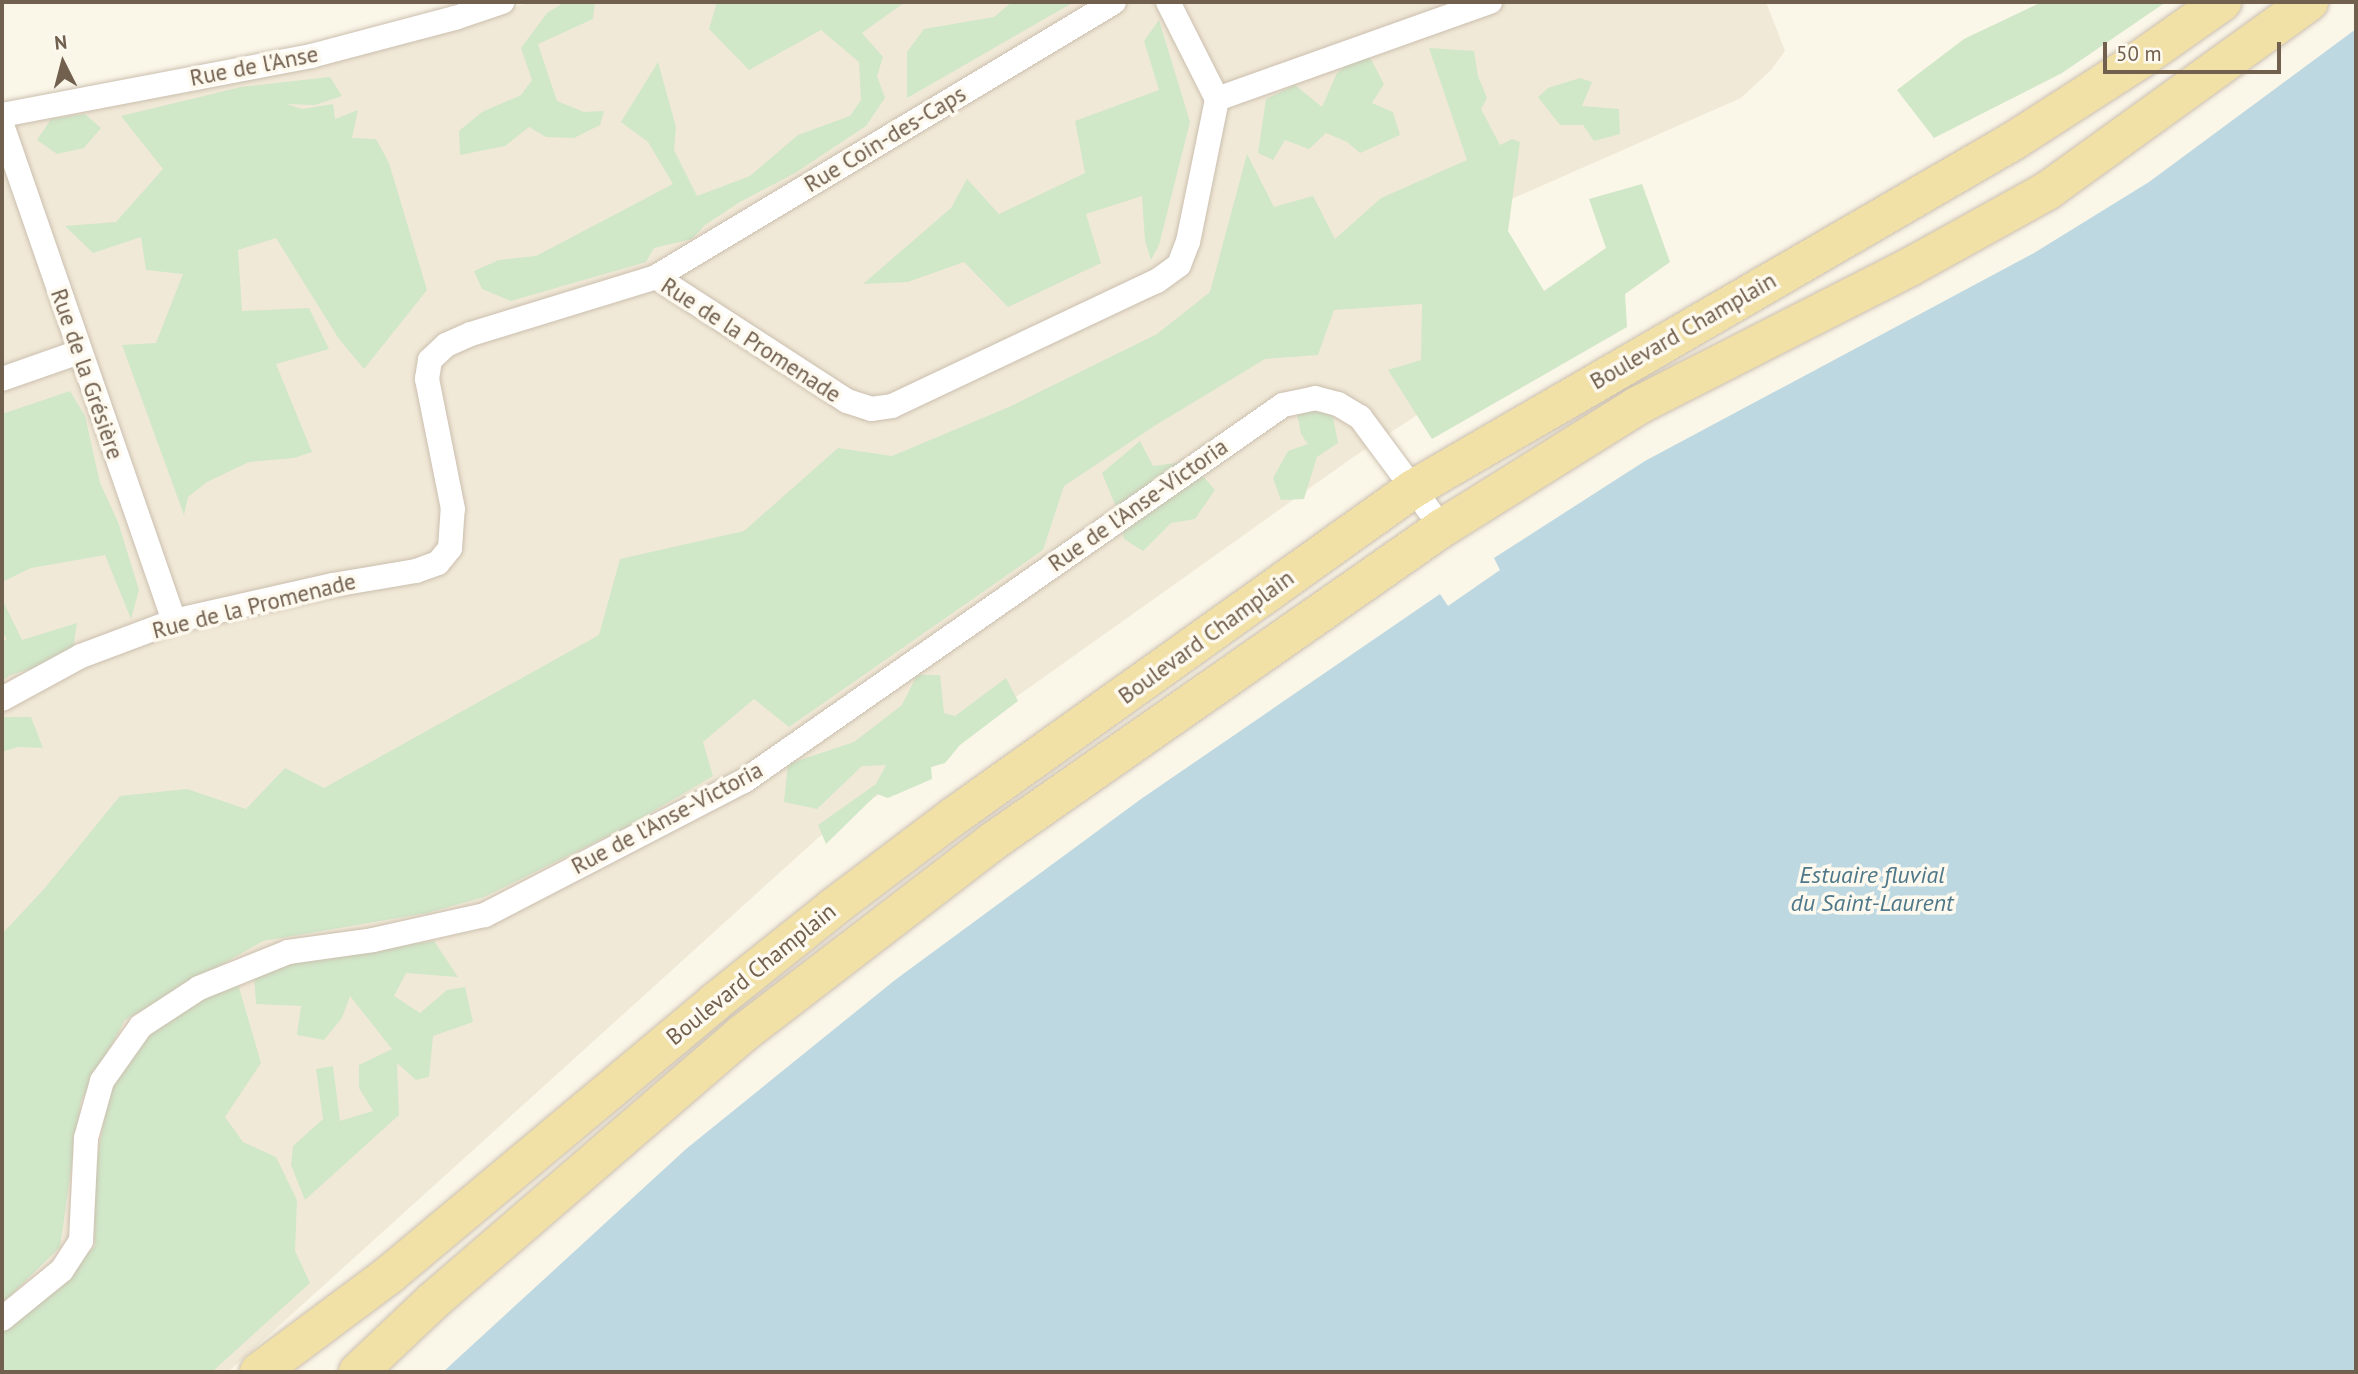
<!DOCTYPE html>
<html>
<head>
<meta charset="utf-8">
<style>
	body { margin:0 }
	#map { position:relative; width:2358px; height:1374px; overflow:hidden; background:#faf6e8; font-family:"PT Sans",sans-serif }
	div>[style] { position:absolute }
	.residential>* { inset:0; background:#f1e9d7 }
	.green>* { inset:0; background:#d0e7c8 }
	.water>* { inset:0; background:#bed8e2 }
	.roads { filter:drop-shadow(0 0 2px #cbbfaf) drop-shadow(0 0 2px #cbbfaf) }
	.street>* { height:24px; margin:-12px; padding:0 12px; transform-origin:12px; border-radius:12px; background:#fff }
	.primary>* { height:38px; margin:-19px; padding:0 19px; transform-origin:19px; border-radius:19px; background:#f2e1a7 }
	span { translate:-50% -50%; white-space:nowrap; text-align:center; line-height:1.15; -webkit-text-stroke:7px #fdf9ee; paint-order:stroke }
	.street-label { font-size:23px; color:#72604f }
	.water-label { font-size:24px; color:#4e788a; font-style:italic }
	.frame { position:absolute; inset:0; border:4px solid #72604f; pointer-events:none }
	.north { position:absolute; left:28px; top:28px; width:70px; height:70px; -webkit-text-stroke:5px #fdf9ee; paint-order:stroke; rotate:354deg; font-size:19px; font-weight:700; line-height:28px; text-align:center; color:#72604f }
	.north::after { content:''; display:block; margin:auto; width:24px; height:32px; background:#72604f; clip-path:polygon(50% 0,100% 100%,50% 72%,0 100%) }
	.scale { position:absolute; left:2103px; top:42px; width:178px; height:32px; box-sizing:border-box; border:4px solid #72604f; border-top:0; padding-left:9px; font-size:21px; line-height:24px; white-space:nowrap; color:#72604f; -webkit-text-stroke:5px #fdf9ee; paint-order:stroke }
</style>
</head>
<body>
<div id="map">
	<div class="residential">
		<div style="clip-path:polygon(530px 2px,1766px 2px,1785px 51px,1771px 70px,1741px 98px,1484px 211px,1535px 337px,1352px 458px,819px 837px,228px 1372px,2px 1372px,2px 126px,396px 46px)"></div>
	</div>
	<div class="green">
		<div style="clip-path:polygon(565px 2px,595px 2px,593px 19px,538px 44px,557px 101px,584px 112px,604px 111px,600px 125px,574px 138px,546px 137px,529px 127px,505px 146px,460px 155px,459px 131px,482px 112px,521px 95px,532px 80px,521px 48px,547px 13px)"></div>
		<div style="clip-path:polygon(717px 2px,905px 2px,862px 33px,883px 57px,877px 76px,885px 98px,866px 126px,795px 173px,740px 202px,705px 225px,692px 239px,654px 248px,646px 262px,511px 301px,482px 289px,474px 271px,499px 260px,536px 256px,673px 184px,648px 142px,621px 122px,658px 62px,676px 127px,674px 150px,697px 196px,750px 176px,798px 135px,850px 116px,861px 100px,859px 62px,821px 30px,749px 70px,709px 29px)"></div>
		<div style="clip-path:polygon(1012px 2px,1074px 2px,907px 98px,907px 52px,924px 29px,994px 17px)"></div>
		<div style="clip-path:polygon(2042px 2px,2166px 2px,2062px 73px,1934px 138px,1897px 90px,1964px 39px)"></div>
		<div style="clip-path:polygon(1159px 20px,1190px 122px,1159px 245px,1151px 260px,1145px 241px,1142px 196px,1086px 214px,1101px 263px,1008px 307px,964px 262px,908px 282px,863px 284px,951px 208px,967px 179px,999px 214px,1085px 173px,1075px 121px,1159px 90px,1144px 41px)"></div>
		<div style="clip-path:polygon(1429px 48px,1474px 51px,1478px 76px,1487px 98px,1481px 109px,1500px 145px,1512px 139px,1520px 142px,1508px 231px,1544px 291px,1606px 248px,1589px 199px,1642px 184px,1670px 262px,1625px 294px,1627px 327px,1432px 439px,1388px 370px,1421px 360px,1422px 304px,1334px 310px,1318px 355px,1265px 359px,1156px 425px,1064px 486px,1043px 550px,789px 727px,754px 699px,703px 742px,713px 776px,628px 826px,484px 897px,427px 913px,263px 941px,125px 1020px,81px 1101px,60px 1247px,2px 1304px,2px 934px,44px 889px,120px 796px,187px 789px,246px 809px,285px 768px,324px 788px,599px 635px,620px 559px,744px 531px,838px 448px,892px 456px,1009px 407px,1157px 334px,1210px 292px,1247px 154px,1274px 207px,1313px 196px,1335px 239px,1381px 198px,1467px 160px)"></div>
		<div style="clip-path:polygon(1366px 50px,1384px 84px,1372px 103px,1393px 112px,1400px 135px,1360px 153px,1347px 142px,1326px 133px,1309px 149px,1285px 140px,1273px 160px,1258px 153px,1266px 99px,1295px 85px,1322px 107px,1337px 73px)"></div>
		<div style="clip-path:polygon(330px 77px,342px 96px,315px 105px,286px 104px,302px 109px,333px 104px,335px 119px,358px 110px,352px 138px,376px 139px,389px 163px,427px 290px,364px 369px,339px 339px,276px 238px,238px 250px,242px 311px,309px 308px,329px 349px,276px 364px,312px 452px,294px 458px,249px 462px,207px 482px,188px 497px,184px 515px,122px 345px,156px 343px,183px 274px,146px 270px,141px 237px,93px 253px,65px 226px,116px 222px,163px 169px,121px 116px,241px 87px)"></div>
		<div style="clip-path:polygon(1580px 78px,1592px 82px,1582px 106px,1619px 109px,1620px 134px,1594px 141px,1583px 125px,1560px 125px,1538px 97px,1548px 88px)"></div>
		<div style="clip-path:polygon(85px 114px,101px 128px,84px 148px,57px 154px,37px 140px,51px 119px)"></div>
		<div style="clip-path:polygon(70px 391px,85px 416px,100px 483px,118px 522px,139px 590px,131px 619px,105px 555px,31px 568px,2px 582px,2px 414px)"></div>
		<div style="clip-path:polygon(1317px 405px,1333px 417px,1338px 443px,1317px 457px,1304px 499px,1281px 500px,1273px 478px,1288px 451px,1308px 444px,1301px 434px,1296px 409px)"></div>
		<div style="clip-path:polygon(1140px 441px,1153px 466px,1190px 461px,1215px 490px,1195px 519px,1171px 523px,1143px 551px,1124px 539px,1120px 517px,1102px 473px)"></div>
		<div style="clip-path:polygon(2px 599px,22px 640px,77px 623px,72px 657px,10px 675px,2px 681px,2px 642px,7px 639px,2px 632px)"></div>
		<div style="clip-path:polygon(917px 675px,940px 675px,944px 713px,955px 716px,1006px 678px,1018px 701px,960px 745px,945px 763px,931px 767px,932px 779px,888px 798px,877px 794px,826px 844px,818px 825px,876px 784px,886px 765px,862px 766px,817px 809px,784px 802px,788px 764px,854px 742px,902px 705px)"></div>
		<div style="clip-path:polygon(5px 717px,31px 717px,43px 748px,18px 747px,2px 752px,2px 720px)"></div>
		<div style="clip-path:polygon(434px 941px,458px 977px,406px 973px,394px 996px,420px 1013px,447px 990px,465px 987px,473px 1022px,433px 1036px,429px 1077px,416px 1080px,397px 1063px,399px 1115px,305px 1200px,291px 1165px,293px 1146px,323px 1119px,316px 1069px,333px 1066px,340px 1121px,373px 1111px,359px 1088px,359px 1065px,392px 1049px,350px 996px,342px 1018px,324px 1040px,297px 1035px,301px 1006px,256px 1004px,254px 975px,298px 961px)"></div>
		<div style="clip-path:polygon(238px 984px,261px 1063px,225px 1117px,243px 1142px,276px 1157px,297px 1200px,295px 1251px,310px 1283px,212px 1372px,2px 1372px,2px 1333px,56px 1289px,95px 1246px,93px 1177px,112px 1081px,147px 1034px,201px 996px)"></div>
	</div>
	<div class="water">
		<div style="clip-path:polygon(2356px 29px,2356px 1372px,443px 1372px,686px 1149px,895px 980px,1141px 799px,1440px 594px,1448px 606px,1500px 570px,1494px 558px,1645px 461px,2034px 253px,2149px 182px)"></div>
	</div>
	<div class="roads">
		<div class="street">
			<div style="left:1168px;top:2px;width:109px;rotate:63.2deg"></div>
			<div style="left:2px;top:115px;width:315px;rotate:-10.8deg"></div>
			<div style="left:311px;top:56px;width:149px;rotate:-14.8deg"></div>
			<div style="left:455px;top:18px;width:50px;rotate:-18.8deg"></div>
			<div style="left:2px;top:125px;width:525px;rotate:70.87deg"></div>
			<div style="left:656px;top:277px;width:534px;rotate:-30.98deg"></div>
			<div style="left:2px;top:379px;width:82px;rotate:-19.3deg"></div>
			<div style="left:2px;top:699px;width:90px;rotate:-28.6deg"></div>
			<div style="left:81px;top:656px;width:99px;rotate:-20.6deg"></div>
			<div style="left:174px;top:621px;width:163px;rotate:-12.8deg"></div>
			<div style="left:333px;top:585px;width:84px;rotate:-9.6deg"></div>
			<div style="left:416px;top:571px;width:23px;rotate:-20deg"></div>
			<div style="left:438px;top:563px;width:19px;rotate:-51deg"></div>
			<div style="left:450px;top:548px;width:39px;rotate:-86deg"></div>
			<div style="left:453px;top:509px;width:133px;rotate:-101.3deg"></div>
			<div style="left:427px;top:379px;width:19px;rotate:-81deg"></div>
			<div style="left:430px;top:360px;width:22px;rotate:-43deg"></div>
			<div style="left:446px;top:345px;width:27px;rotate:-24deg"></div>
			<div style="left:471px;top:334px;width:194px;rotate:-17.1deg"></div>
			<div style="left:656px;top:277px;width:228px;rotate:33deg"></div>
			<div style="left:847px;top:401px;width:25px;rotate:18deg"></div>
			<div style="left:871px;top:409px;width:21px;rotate:-8deg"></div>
			<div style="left:892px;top:406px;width:293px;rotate:-25.3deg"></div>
			<div style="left:1157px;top:281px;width:27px;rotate:-36deg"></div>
			<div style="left:1179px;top:265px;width:25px;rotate:-69deg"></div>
			<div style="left:1188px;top:242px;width:146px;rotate:-78.5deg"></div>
			<div style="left:1217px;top:99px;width:290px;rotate:-19.6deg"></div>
			<div style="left:2px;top:1319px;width:77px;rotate:-39.2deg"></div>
			<div style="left:62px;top:1270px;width:35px;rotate:-57deg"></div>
			<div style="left:81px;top:1241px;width:103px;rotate:-87.2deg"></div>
			<div style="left:86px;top:1138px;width:59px;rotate:-74.3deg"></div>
			<div style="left:102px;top:1081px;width:67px;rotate:-54.7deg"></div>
			<div style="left:141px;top:1026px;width:69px;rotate:-33.2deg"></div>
			<div style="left:199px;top:988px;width:96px;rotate:-22deg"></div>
			<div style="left:288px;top:952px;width:86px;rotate:-8deg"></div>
			<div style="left:373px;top:940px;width:115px;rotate:-12.6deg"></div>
			<div style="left:485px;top:915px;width:292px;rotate:-27.4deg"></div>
			<div style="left:744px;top:781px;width:657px;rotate:-34.9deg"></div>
			<div style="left:1283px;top:405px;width:33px;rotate:-12deg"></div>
			<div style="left:1315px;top:398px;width:24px;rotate:15deg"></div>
			<div style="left:1338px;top:404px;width:26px;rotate:31deg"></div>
			<div style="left:1360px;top:417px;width:138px;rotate:53.5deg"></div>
		</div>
		<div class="primary">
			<div style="left:259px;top:1372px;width:162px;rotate:-36.7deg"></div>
			<div style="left:389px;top:1275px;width:425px;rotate:-39.9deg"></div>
			<div style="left:715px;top:1002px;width:152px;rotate:-38.6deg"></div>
			<div style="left:834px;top:907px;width:149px;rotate:-37.1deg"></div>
			<div style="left:953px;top:817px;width:565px;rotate:-35.49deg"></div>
			<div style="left:1413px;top:489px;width:696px;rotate:-30.1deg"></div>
			<div style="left:2015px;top:140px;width:146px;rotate:-32.7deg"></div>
			<div style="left:2138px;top:61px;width:103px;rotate:-35.1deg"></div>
			<div style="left:358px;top:1372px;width:103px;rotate:-43.4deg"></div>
			<div style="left:433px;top:1301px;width:408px;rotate:-40.8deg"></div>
			<div style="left:742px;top:1034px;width:315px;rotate:-37.5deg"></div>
			<div style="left:992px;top:842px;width:549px;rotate:-34.91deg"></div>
			<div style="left:1442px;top:528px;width:230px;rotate:-32deg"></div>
			<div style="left:1637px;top:406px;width:306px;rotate:-27deg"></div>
			<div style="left:1910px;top:267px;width:157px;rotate:-29deg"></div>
			<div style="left:2047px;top:191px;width:323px;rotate:-35.8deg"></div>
		</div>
	</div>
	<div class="street-label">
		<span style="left:254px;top:66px;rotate:-11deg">Rue de l'Anse</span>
		<span style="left:885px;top:139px;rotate:-31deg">Rue Coin-des-Caps</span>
		<span style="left:1683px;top:331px;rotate:-30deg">Boulevard Champlain</span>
		<span style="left:751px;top:340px;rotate:33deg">Rue de la Promenade</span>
		<span style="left:87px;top:374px;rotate:71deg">Rue de la Grésière</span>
		<span style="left:1138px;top:505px;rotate:-35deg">Rue de l'Anse-Victoria</span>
		<span style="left:254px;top:606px;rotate:-14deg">Rue de la Promenade</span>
		<span style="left:1206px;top:637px;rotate:-36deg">Boulevard Champlain</span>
		<span style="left:667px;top:818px;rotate:-28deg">Rue de l'Anse-Victoria</span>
		<span style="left:751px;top:974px;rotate:-39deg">Boulevard Champlain</span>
	</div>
	<div class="water-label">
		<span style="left:1872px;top:889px">Estuaire fluvial<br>du Saint-Laurent</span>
	</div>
	<div class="frame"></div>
	<div class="north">N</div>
	<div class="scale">50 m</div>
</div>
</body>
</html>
